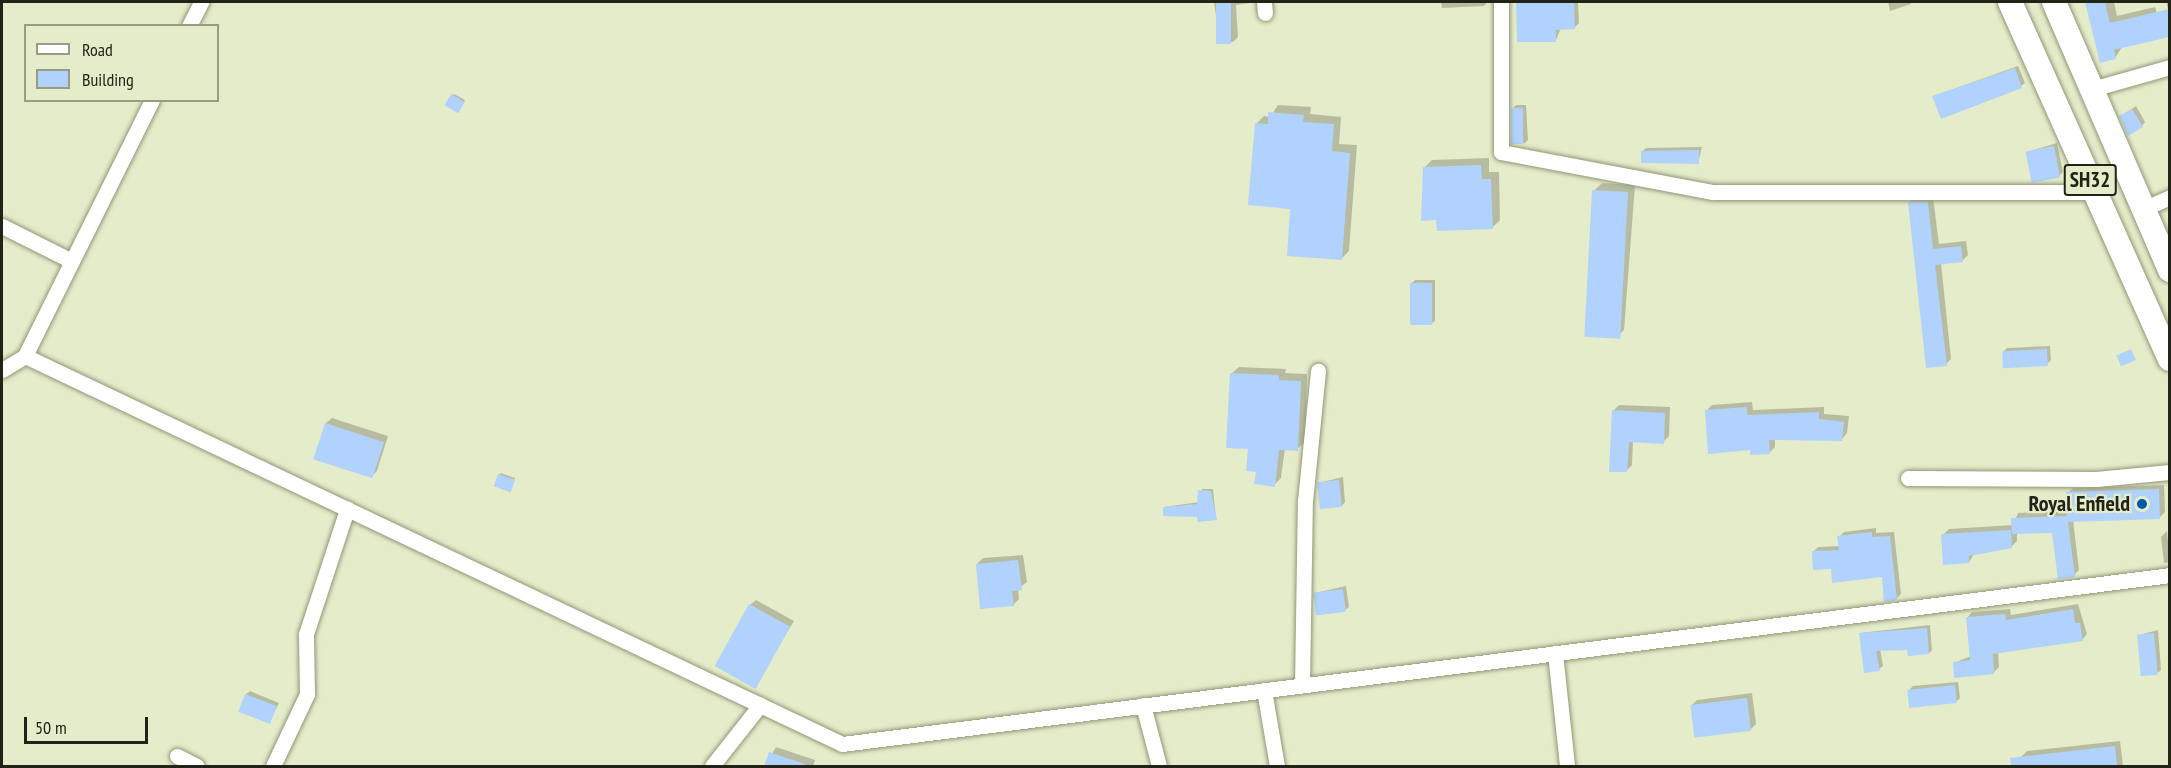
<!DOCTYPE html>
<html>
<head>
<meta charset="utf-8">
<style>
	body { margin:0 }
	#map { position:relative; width:2171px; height:768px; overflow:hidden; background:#e5ecca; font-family:"PT Sans Narrow",sans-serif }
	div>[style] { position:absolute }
	.shadow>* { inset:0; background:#0003 }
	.building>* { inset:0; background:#b0d2fc; transform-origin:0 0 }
	.roads { filter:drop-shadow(0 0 2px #919777) drop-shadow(0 0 2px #919777) }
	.minor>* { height:15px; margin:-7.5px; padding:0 7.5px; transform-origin:7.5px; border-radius:7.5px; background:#fff }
	.primary>* { height:24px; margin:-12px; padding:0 12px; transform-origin:12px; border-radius:12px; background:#fff }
	.dots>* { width:16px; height:16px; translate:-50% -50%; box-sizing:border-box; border:3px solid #e5ecca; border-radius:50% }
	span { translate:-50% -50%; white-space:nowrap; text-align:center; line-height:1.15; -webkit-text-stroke:4.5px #e5ecca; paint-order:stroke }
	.shield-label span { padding:2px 4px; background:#e5ecca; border:2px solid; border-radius:4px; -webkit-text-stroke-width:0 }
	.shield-label { font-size:21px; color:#212317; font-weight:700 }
	.poi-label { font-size:22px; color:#212317; font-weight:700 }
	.right { translate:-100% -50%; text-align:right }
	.frame { position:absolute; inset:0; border:3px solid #212317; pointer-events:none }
	.legend { position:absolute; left:24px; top:24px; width:195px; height:78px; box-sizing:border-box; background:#e5ecca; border:2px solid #979c82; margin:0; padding:8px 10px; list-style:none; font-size:18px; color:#212317 }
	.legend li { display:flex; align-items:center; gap:12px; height:30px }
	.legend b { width:30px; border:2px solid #979c82 }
	.scale { position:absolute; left:24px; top:717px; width:124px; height:27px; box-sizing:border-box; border:3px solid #212317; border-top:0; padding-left:8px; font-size:18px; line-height:21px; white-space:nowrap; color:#212317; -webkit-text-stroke:4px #e5ecca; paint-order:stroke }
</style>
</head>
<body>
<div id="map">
	<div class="shadow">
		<div style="clip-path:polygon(1214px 2px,1257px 2px,1236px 5px,1238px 37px,1233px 42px,1220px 43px)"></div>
		<div style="clip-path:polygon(1441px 2px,1488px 2px,1484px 6px,1442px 8px)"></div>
		<div style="clip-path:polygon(1518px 2px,1578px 2px,1579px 23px,1574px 28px,1561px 28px,1556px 40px,1519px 40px)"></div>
		<div style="clip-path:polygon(1888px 2px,1910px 2px,1911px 4px,1890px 11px)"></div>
		<div style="clip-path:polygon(2087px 2px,2114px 2px,2117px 16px,2155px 7px,2163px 31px,2122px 47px,2115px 58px,2101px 61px)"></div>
		<div style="clip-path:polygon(2166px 2px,2170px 2px,2170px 17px)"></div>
		<div style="clip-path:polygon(2018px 66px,2025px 83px,2021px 86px,1934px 96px)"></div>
		<div style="clip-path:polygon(454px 94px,465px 100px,460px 110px,452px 95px)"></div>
		<div style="clip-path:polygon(1278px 105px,1311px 107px,1310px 114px,1341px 117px,1339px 144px,1357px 145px,1349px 251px,1341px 259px,1292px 207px,1256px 124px,1264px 116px,1270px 117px)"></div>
		<div style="clip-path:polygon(1516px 105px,1526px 105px,1528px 140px,1524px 144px,1512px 109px)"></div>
		<div style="clip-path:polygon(2136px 106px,2145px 122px,2142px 126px,2121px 116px)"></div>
		<div style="clip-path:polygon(2057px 143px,2063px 172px,2059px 176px,2027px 152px)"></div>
		<div style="clip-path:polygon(1702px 147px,1698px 163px,1643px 151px,1646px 148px)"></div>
		<div style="clip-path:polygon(1489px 158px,1489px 172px,1499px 172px,1500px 220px,1492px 228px,1424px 168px,1432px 160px)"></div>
		<div style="clip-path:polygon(1602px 183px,1635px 185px,1624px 330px,1616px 338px,1594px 191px)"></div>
		<div style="clip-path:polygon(1915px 197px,1933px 197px,1939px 244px,1966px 241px,1968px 255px,1962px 261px,1941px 263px,1951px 359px,1946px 364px,1909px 202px)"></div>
		<div style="clip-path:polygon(1415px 280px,1435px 280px,1435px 321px,1431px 324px,1412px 283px)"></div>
		<div style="clip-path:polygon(2050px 346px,2051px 360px,2047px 364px,2003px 352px,2007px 348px)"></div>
		<div style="clip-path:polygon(1239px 367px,1286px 369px,1285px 373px,1307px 374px,1305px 442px,1297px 449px,1285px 448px,1281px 478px,1274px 485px,1258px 471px,1250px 447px,1231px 374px)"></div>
		<div style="clip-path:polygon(1752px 402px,1753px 410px,1824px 407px,1824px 414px,1849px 416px,1847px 433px,1842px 439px,1775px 438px,1775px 447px,1769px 453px,1751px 449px,1706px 411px,1712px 405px)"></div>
		<div style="clip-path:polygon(1619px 405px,1670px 407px,1669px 436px,1663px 442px,1633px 441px,1632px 465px,1626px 471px,1613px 411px)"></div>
		<div style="clip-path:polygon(332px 418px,388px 436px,377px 471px,371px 477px,314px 459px,326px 423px)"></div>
		<div style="clip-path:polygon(500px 473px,515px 478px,510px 491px,499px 475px)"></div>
		<div style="clip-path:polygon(1343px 477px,1345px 502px,1342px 506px,1318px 483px)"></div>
		<div style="clip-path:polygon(2164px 485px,2165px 512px,2159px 518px,2073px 520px,2079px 570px,2074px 575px,2054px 531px,2017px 532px,2017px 541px,2011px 547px,1974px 554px,1969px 562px,1943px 535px,1949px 529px,2013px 525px,2018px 513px,2068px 511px,2068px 493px,2073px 488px)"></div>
		<div style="clip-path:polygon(1202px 489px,1213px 489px,1216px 519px,1164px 507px,1199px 502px)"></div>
		<div style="clip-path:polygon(1876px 528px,1876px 533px,1894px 532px,1901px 594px,1896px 599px,1883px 576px,1832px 567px,1813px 552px,1818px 547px,1840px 546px,1839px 537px,1844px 532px)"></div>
		<div style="clip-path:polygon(2167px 531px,2170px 562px,2164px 563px,2161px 537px)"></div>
		<div style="clip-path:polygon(1023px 555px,1027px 582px,1018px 589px,1019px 599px,1013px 605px,977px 564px,983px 558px)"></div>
		<div style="clip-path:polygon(1346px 586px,1349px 607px,1345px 610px,1315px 593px)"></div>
		<div style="clip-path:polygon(756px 600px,794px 621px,754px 687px,750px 605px)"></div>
		<div style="clip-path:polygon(2078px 604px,2087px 634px,2082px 640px,1998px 651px,1999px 667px,1994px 672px,1954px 663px,1971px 656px,1967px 618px,1972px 612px,2010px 609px,2011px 615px)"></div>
		<div style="clip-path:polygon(1930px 625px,1932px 650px,1929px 653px,1909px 648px,1880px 649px,1883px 666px,1879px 669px,1860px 633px)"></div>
		<div style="clip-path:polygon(2158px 630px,2161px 670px,2158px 673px,2139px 635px)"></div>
		<div style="clip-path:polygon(1958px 682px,1960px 698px,1956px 702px,1909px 690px,1913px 686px)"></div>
		<div style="clip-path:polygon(250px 691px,279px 703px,269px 723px,246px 694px)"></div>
		<div style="clip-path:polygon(1752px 693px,1756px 724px,1750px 730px,1692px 705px,1697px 700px)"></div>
		<div style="clip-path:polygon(2120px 741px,2123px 766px,2022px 766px,2021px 757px,2027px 751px)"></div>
		<div style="clip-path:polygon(776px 747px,815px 760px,813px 766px,765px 766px)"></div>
	</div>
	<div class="building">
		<div style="left:1216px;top:2px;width:15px;height:42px"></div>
		<div style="clip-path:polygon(1516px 2px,1574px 2px,1575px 29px,1556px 30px,1556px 42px,1517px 42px)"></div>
		<div style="clip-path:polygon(2085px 2px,2105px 2px,2110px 23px,2169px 9px,2169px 37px,2114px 50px,2116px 59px,2100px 63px)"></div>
		<div style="clip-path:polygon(2015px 68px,2022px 88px,1941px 119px,1932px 96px)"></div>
		<div style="left:451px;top:94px;width:16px;height:13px;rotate:30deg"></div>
		<div style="left:1511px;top:108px;width:12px;height:36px"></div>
		<div style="clip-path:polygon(2132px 109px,2143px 127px,2128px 136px,2119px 116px)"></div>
		<div style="clip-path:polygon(1268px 112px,1304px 115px,1303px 122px,1334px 124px,1332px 151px,1350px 153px,1342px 260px,1287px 256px,1290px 209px,1248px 205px,1255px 123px,1268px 124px)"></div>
		<div style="left:2054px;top:146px;width:32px;height:29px;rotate:79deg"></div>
		<div style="clip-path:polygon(1699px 150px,1699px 164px,1641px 163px,1641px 151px)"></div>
		<div style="clip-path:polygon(1481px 165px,1482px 179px,1491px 179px,1493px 229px,1437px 231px,1436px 220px,1421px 221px,1423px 167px)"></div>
		<div style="left:1592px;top:190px;width:36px;height:147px;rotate:3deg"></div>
		<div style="clip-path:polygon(1908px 202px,1928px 202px,1933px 249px,1961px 246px,1963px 262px,1935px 265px,1947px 366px,1926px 368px)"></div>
		<div style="left:1410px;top:283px;width:22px;height:42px"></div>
		<div style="left:2047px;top:349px;width:17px;height:45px;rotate:87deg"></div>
		<div style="left:2131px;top:349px;width:12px;height:16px;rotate:66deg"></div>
		<div style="clip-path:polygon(1230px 373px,1279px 375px,1279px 380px,1301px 381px,1298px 451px,1279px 450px,1275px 487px,1254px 484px,1256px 472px,1246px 471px,1248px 449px,1226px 448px)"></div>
		<div style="clip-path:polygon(1747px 407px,1747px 415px,1819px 412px,1819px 419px,1844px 422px,1842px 441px,1769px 440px,1770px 454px,1750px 455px,1750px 450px,1708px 454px,1705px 410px)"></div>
		<div style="clip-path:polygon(1612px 410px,1665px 413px,1664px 444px,1629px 442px,1627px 472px,1609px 472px)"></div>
		<div style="left:325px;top:423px;width:62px;height:38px;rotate:18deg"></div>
		<div style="left:498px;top:474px;width:18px;height:13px;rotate:19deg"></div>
		<div style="left:1339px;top:480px;width:27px;height:22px;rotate:84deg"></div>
		<div style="clip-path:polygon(2159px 489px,2160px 519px,2068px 522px,2075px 577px,2058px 579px,2052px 533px,2012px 534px,2011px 518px,2067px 516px,2066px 492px)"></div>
		<div style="clip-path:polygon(1198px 490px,1211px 491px,1217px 520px,1198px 522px,1197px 517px,1163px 516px,1163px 507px,1197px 504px)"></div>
		<div style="clip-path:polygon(2011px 530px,2012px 548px,1969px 556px,1969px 563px,1943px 565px,1941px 534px)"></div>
		<div style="clip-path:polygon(1872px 532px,1872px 537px,1890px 536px,1897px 600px,1884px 602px,1882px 577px,1832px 583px,1831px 569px,1813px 570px,1812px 551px,1839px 550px,1837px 536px)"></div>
		<div style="clip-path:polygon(1018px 560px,1022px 590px,1012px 591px,1014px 606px,980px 609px,976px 564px)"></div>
		<div style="left:1343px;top:589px;width:23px;height:30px;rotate:83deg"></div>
		<div style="left:749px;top:604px;width:47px;height:71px;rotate:29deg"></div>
		<div style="clip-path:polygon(2073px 609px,2075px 623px,2080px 623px,2083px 641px,1993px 654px,1994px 674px,1954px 678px,1953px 662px,1970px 660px,1966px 617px,2005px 614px,2006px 620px)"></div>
		<div style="clip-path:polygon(1927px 628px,1929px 654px,1908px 656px,1907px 650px,1876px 651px,1880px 671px,1864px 673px,1859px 633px)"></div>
		<div style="left:2154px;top:633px;width:42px;height:17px;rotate:85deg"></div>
		<div style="left:1955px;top:685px;width:18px;height:48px;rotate:84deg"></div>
		<div style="left:245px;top:694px;width:34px;height:19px;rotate:21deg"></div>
		<div style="left:1747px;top:698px;width:33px;height:57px;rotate:83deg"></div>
		<div style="clip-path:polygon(2115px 746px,2117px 766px,2011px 766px,2010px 758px)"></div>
		<div style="clip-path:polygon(769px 752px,805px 764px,804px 766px,764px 766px)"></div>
	</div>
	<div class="roads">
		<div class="minor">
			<div style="left:1264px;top:2px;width:11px;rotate:85deg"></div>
			<div style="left:1501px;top:2px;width:150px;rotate:90deg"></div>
			<div style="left:1501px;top:152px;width:215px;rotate:10.7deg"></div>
			<div style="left:1712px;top:192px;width:383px"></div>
			<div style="left:189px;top:26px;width:27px;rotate:-63deg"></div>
			<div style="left:2092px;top:89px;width:81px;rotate:-15.8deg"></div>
			<div style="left:152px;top:100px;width:286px;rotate:116.4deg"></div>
			<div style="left:25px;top:356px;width:904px;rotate:25.4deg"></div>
			<div style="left:842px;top:744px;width:1339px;rotate:-7.25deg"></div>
			<div style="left:2143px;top:209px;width:30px;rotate:-24deg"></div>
			<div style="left:2px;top:226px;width:78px;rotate:26.6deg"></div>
			<div style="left:2px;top:370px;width:27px;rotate:-31deg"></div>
			<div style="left:1908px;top:478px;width:188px;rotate:0.3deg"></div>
			<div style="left:2096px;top:479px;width:74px;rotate:-5.4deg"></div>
			<div style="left:1555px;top:653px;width:114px;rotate:83.9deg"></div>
			<div style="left:1302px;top:685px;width:184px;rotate:-89.1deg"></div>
			<div style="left:1305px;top:501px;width:131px;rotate:-84.3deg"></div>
			<div style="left:1264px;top:690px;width:77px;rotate:80.3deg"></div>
			<div style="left:1143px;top:705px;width:63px;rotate:75.3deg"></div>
			<div style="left:177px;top:756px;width:22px;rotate:27deg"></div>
			<div style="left:273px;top:766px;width:80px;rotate:-64.7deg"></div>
			<div style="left:307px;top:694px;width:60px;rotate:-91deg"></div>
			<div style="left:306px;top:634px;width:132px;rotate:-71.8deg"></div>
			<div style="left:712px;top:766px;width:78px;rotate:-51.8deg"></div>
		</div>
		<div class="primary">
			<div style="left:2010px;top:2px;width:391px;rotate:65.9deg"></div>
			<div style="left:2054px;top:2px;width:292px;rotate:66.6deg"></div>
		</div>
	</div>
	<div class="dots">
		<div style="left:2142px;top:504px;background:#0059a6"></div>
	</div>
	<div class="shield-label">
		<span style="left:2090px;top:180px">SH32</span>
	</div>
	<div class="poi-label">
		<span class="right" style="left:2130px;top:504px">Royal Enfield</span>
	</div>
	<div class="frame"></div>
	<ul class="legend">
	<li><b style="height:8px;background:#fff"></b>Road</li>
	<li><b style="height:16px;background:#b0d2fc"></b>Building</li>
	</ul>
	<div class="scale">50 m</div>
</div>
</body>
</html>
